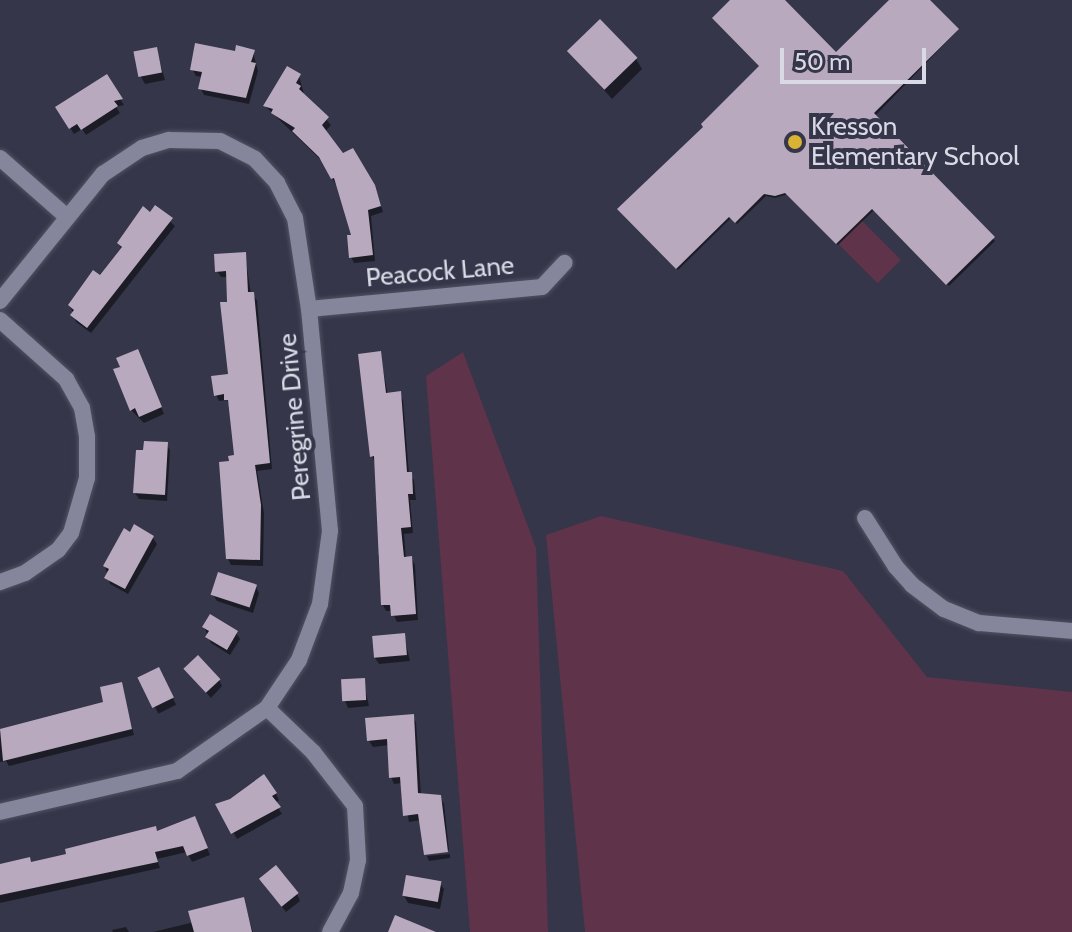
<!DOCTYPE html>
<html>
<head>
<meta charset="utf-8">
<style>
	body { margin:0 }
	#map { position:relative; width:1072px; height:932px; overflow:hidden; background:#353649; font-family:Cabin,sans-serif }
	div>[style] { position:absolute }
	.green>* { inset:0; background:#5f3349; transform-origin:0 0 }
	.shadow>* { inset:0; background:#0007; transform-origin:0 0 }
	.building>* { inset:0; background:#b8a9be; transform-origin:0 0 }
	.roads { filter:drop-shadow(0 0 2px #525262) drop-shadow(0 0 2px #525262) }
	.minor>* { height:16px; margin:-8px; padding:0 8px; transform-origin:8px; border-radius:8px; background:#85869c }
	.dots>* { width:22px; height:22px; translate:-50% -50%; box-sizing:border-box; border:4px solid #353649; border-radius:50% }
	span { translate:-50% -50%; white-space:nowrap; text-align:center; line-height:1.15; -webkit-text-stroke:8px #353649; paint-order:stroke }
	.poi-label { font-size:26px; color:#d9dae6 }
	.left { translate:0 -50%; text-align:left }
	.street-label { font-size:26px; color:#d9dae6 }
	.scale { position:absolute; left:780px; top:48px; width:146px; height:36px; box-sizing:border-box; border:4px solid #d9dae6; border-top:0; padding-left:10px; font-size:24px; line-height:28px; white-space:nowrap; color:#d9dae6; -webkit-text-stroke:6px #353649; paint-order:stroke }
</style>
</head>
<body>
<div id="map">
	<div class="green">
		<div style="left:862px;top:221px;width:55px;height:33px;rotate:45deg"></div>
		<div style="clip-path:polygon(463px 352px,536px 548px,548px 932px,470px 932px,426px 376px)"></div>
		<div style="clip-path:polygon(601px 516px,843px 571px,927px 677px,1072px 692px,1072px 932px,585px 932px,546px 535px)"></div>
	</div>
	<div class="shadow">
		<div style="clip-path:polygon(733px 0,782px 0,836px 55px,892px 0,927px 0,957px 31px,874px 117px,995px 241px,949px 286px,874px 210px,838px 245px,788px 194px,775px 198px,766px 196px,737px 224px,731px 218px,678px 270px,621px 212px,761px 67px)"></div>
		<div style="clip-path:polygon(156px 49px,165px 80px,145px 84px,141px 77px)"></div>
		<div style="clip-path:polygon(253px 52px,258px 71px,249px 104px,204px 95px,201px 89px,203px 77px,196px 76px,192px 69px,236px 53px)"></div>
		<div style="clip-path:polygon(570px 52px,636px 59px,642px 69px,612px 99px)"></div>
		<div style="clip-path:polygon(299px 76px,304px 94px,331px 125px,325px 132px,377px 194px,383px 212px,371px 216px,375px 261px,354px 263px,351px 257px,353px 237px,336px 185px,324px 163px,265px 106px)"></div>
		<div style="clip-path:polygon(106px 77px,124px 105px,116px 107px,120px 113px,86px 135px,82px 129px,74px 134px,58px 108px)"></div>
		<div style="clip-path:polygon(155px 208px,175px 226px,91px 333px,76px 322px,70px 305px,100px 278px,122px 250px,119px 244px)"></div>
		<div style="clip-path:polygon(245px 255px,251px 294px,257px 300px,272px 469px,257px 471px,264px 513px,263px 566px,231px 565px,228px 559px,231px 463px,236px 457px,230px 406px,227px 400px,219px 401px,216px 395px,230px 376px,228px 277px,221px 277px,217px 271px)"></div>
		<div style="clip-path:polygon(380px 353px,388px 395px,400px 394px,403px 400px,409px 474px,414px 480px,416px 500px,410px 500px,413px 533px,404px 534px,406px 559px,411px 558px,415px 565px,418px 620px,397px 622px,392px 611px,386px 611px,383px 605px,378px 555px,382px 555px,375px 463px,372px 456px)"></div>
		<div style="clip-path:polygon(141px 358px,164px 414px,144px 423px,131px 410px)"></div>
		<div style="clip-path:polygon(166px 444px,170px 450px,167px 501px,139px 499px,135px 493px)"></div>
		<div style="clip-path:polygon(153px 538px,157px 544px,128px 594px,110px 584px,105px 566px)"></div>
		<div style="clip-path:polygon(256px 587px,259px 593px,253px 613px,217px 601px,213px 595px)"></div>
		<div style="clip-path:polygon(204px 627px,236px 633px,240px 639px,230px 655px,211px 643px)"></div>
		<div style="clip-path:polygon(404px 635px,410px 661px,379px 664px,375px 658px)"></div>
		<div style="left:158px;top:669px;width:40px;height:20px;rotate:63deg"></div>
		<div style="clip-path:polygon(186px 670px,219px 680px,222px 686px,211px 698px)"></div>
		<div style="clip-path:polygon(363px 680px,369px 706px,348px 708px,345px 701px)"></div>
		<div style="clip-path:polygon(121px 684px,134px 735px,9px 766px,6px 761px,0 762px,0 731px,106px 704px)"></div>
		<div style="clip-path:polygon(412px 716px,416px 722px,421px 795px,440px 797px,444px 804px,449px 850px,425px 853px,421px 820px,409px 822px,402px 783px,394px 784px,391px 777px,389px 745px,373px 747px,369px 741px)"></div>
		<div style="clip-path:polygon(276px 794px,279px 800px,275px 803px,282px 814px,237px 839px,218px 805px)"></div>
		<div style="clip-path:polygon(198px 825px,210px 855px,192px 862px,187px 852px,157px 859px,160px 868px,0 903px,0 866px,32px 864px)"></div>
		<div style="clip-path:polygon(450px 854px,450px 858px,429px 861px,427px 856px)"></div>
		<div style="clip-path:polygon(440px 883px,444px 889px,440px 909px,408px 903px,404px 896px)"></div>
		<div style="clip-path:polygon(265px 886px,297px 894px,300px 901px,286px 912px)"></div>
		<div style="clip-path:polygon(243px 899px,253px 932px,153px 932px,194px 922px)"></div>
		<div style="clip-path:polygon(126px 927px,129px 932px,113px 932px,112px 930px)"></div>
	</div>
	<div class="building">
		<div style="clip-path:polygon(730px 0,785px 0,836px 52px,889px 0,930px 0,959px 29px,874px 113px,995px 237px,946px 285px,872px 209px,836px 244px,785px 193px,775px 196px,764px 194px,735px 223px,729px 217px,676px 269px,617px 209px,703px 127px,701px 124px,759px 66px,712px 18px)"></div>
		<div style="left:600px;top:19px;width:54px;height:46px;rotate:46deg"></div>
		<div style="clip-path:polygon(195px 43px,235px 51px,236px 45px,255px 50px,251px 62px,256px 63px,246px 98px,198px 89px,202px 72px,190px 70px)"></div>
		<div style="left:157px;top:47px;width:26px;height:24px;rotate:79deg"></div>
		<div style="clip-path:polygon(287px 66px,301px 74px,296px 83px,301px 86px,299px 89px,329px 117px,322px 125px,343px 153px,353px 148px,375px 185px,381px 206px,368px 210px,373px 255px,349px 258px,347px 235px,351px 235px,334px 178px,331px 179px,319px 157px,292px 131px,295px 128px,271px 113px,273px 109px,263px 106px)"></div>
		<div style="clip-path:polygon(107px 74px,123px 99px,114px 101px,118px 106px,81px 130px,77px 124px,69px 129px,55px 107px)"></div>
		<div style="clip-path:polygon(155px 205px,173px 218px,87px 328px,70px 315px,74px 310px,68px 305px,93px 270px,100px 275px,122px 247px,117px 243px,143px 206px,150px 212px)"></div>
		<div style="clip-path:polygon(246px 252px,248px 292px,254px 292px,270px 463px,255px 465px,261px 505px,260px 560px,226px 559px,219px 462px,229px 461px,228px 456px,234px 455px,228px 400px,224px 400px,224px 394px,214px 396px,211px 376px,228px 374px,220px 302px,227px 302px,226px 271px,215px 272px,214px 254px)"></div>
		<div style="clip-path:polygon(138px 349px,162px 407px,139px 417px,135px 408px,130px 411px,113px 369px,120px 367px,116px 358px)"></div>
		<div style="clip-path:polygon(381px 351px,386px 393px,401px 391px,407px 472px,412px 472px,413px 494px,408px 494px,411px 527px,401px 528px,404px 557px,412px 556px,416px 614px,391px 616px,390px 605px,381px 605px,374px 456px,370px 457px,358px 354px)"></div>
		<div style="clip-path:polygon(144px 441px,168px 442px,165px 495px,133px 493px,136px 450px,143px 450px)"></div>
		<div style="clip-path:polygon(134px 524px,154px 536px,125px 589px,104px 578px,109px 569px,103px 566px,124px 528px,130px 532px)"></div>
		<div style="left:218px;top:572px;width:41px;height:24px;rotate:18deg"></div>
		<div style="clip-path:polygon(210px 614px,238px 631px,227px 650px,205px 637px,209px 631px,202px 627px)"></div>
		<div style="left:405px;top:633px;width:22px;height:33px;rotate:85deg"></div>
		<div style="left:198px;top:655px;width:33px;height:20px;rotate:47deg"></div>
		<div style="left:159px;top:667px;width:34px;height:24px;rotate:64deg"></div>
		<div style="left:365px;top:678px;width:22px;height:24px;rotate:87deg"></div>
		<div style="clip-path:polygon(122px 682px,132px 729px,3px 761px,0 729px,103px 702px,100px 687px)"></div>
		<div style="clip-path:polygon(414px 714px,418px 793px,441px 795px,448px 852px,424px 855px,418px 814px,403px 816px,400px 777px,389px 778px,387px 739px,367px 741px,365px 718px)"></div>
		<div style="clip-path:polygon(264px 774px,277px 793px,272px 796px,281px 807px,231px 834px,215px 804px,230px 799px)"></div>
		<div style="clip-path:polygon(195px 816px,208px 848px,187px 856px,183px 846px,155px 852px,158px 862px,0 895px,0 864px,30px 857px,31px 862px,66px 854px,65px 849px,156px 826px,157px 831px)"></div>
		<div style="left:276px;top:865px;width:36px;height:22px;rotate:51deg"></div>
		<div style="left:406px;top:875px;width:36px;height:21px;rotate:10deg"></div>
		<div style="clip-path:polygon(244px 897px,252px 932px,194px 932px,188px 911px)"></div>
		<div style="clip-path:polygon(395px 915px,436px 932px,388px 932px)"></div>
	</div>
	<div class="roads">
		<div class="minor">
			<div style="left:0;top:158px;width:89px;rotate:41.4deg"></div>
			<div style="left:0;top:301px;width:164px;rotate:-51deg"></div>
			<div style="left:103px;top:174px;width:47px;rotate:-33.7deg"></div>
			<div style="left:142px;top:148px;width:28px;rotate:-17deg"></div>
			<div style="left:169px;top:140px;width:51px;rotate:1.1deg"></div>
			<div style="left:220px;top:141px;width:39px;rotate:27deg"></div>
			<div style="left:255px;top:159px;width:33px;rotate:47deg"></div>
			<div style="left:277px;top:183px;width:39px;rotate:63deg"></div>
			<div style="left:295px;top:218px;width:92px;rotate:81.3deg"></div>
			<div style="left:309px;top:309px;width:223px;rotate:84.6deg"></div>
			<div style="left:330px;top:531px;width:74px;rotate:97.8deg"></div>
			<div style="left:320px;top:604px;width:60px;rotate:110.6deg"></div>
			<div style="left:299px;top:660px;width:58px;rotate:123.7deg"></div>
			<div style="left:267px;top:708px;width:110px;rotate:145deg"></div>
			<div style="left:177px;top:771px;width:182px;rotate:167deg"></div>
			<div style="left:309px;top:309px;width:234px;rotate:-5.4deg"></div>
			<div style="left:542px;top:287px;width:33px;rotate:-47deg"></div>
			<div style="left:0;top:320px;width:89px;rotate:41.8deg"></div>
			<div style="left:66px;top:379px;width:33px;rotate:61deg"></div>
			<div style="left:82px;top:408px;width:29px;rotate:80deg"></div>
			<div style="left:87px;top:437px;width:41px;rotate:90deg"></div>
			<div style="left:87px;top:478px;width:57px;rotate:106.2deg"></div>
			<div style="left:71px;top:533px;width:21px;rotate:127deg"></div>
			<div style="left:58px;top:550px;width:40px;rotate:145.1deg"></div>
			<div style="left:25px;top:573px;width:27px;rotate:160deg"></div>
			<div style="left:865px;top:518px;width:58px;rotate:57.7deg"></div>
			<div style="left:896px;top:567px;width:24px;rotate:48deg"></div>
			<div style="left:912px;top:585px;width:40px;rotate:37deg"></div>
			<div style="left:944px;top:609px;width:38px;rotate:22deg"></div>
			<div style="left:979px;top:623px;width:93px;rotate:4.9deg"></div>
			<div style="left:267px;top:708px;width:64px;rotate:43.7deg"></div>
			<div style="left:313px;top:752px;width:68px;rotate:52.1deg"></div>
			<div style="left:355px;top:806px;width:54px;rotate:86.8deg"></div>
			<div style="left:358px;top:860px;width:34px;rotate:102deg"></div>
			<div style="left:351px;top:893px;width:44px;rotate:118.3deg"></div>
		</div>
	</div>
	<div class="dots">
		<div style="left:795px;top:142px;background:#d9b334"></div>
	</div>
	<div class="poi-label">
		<span class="left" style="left:811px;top:142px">Kresson<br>Elementary School</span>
	</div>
	<div class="street-label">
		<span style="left:440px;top:272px;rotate:-5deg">Peacock Lane</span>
		<span style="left:295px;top:417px;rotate:-95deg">Peregrine Drive</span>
	</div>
	<div class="scale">50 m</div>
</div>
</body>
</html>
